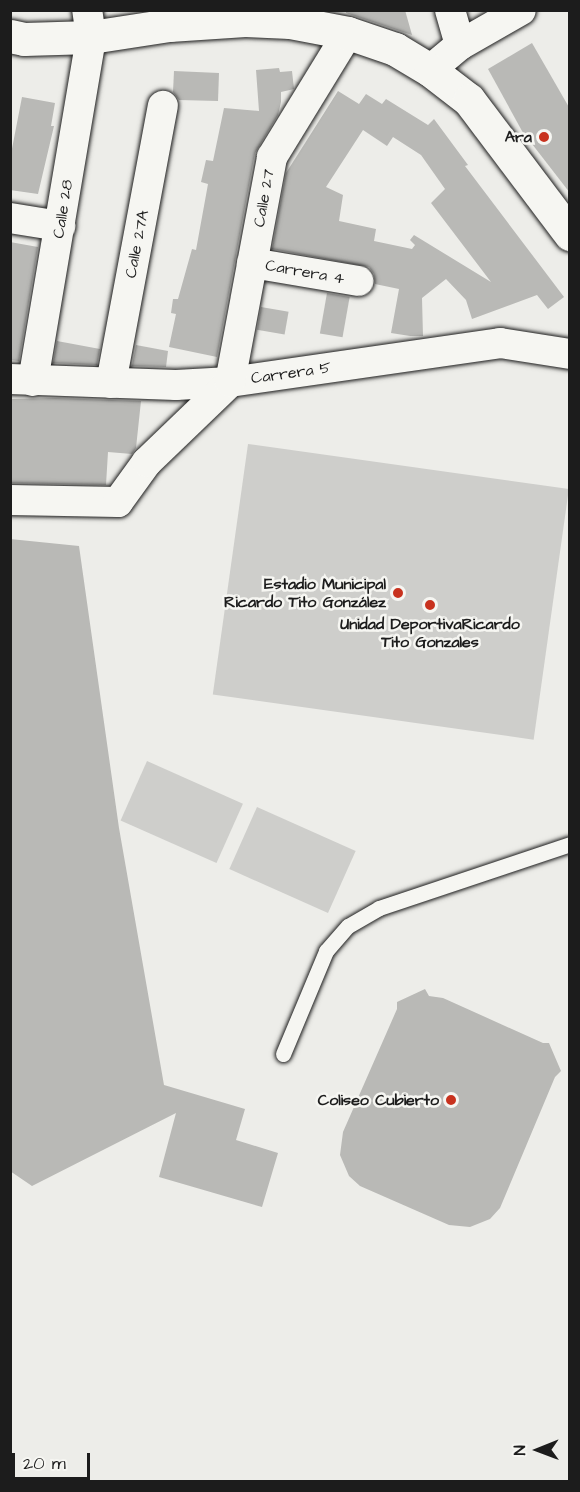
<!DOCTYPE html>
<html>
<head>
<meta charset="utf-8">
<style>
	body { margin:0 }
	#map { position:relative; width:580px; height:1492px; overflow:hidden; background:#edede9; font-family:"Architects Daughter",sans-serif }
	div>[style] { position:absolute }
	.green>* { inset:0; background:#cececb; transform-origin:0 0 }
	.building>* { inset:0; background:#b9b9b6; transform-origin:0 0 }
	.roads { filter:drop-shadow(0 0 2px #1c1c1c) drop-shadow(0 0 2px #1c1c1c) }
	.lane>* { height:15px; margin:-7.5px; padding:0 7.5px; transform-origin:7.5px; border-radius:7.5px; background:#f6f6f2 }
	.street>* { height:30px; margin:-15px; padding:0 15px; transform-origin:15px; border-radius:15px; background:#f6f6f2 }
	.primary>* { height:33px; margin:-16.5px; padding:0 16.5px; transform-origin:16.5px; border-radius:16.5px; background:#f6f6f2 }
	.dots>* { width:16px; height:16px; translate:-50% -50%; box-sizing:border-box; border:3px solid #f6f6f2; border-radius:50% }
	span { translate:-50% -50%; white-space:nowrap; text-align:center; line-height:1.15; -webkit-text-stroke:5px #f6f6f2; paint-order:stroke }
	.poi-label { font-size:16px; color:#1c1c1c; font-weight:700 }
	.right { translate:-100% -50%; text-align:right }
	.street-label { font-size:16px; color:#1c1c1c }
	.frame { position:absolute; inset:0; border:12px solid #1c1c1c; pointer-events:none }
	.north { position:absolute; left:508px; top:1420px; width:60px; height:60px; -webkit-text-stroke:4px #f6f6f2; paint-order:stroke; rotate:269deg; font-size:16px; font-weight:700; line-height:24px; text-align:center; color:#1c1c1c }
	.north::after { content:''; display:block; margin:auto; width:21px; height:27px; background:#1c1c1c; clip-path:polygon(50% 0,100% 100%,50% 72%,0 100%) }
	.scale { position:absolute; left:12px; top:1453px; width:78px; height:27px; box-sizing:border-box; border:3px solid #1c1c1c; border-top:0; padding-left:8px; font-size:18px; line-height:21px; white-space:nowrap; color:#1c1c1c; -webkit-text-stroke:4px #f6f6f2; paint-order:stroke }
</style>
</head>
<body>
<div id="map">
	<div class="green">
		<div style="left:248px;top:444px;width:324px;height:253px;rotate:8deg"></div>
		<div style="left:147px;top:761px;width:105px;height:65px;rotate:24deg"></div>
		<div style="left:257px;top:807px;width:108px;height:68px;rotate:24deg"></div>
	</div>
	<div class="building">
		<div style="clip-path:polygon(346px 10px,405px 10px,412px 35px,346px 13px)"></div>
		<div style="clip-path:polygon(532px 43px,570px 109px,570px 193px,522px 131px,488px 69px)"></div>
		<div style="clip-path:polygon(279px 68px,280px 72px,292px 71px,294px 89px,281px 92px,281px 102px,278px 115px,255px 153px,217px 357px,169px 347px,176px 314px,171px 313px,173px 299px,178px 299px,192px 249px,196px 250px,208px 184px,201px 182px,206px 160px,213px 161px,224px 108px,259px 111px,256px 70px)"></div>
		<div style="clip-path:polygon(174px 71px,219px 73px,218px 101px,179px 100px,173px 92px)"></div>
		<div style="clip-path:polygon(evenodd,338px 91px,359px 104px,366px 94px,382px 104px,386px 99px,428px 125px,434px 119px,468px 165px,465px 166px,564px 297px,548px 309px,537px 295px,472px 319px,466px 300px,446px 279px,422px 298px,423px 336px,410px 336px,391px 333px,399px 289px,375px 284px,374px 274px,369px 267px,272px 249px,286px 173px,338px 91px,363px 130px,387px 146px,393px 137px,421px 155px,445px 189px,431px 203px,491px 282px,414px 235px,410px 240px,415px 245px,412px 249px,374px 241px,376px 229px,339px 221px,343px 195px,326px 187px,363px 130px)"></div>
		<div style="clip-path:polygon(22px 97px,55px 103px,51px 126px,54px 126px,38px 194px,10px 190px,10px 159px)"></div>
		<div style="clip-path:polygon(10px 242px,38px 247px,19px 361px,10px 360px)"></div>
		<div style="left:327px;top:293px;width:23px;height:41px;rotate:10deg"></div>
		<div style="left:261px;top:307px;width:28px;height:23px;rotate:10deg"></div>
		<div style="clip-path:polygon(57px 341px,100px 349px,97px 365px,53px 363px)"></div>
		<div style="clip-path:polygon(136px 345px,168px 351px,166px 367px,132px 366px)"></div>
		<div style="clip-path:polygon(55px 398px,141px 401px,136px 448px,132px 454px,108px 452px,106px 485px,10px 483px,10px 399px)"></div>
		<div style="clip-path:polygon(10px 539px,79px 546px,119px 828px,164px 1085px,245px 1109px,236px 1140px,278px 1153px,262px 1207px,159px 1177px,176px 1113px,32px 1186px,10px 1171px)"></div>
		<div style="clip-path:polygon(425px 989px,429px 996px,443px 998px,543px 1043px,549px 1043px,561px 1071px,555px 1077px,500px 1208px,490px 1219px,470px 1227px,449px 1225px,360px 1186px,349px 1176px,340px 1155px,343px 1132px,397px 1009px,397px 1002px)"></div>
	</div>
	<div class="roads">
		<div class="lane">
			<div style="left:283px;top:1054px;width:112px;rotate:-67.3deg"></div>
			<div style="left:326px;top:951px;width:33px;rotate:-49deg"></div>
			<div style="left:348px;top:926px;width:36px;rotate:-30deg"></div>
			<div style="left:379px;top:908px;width:201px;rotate:-18.5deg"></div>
		</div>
		<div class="street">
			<div style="left:450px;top:10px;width:36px;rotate:74deg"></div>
			<div style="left:430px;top:70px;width:39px;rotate:-40deg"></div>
			<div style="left:460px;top:45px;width:70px;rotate:-29.8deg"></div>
			<div style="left:10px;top:218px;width:51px;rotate:9.1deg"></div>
			<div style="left:252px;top:263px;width:108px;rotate:9.6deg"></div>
			<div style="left:10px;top:379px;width:166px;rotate:2.1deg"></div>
			<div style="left:176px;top:385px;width:54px;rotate:-3.2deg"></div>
			<div style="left:230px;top:382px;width:273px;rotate:-8.2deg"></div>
			<div style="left:500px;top:343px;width:71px;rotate:8.9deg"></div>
			<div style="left:33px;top:381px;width:349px;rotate:-80.4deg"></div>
			<div style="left:91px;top:37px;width:27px;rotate:-98deg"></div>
			<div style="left:111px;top:383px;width:282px;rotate:-79.4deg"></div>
			<div style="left:10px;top:500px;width:108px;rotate:1.1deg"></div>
			<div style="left:118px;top:502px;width:49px;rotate:-54.1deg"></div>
			<div style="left:147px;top:462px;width:115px;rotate:-43.9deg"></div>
			<div style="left:230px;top:382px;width:229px;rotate:-79.4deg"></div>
			<div style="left:272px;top:157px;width:145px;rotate:-58.5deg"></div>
		</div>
		<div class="primary">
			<div style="left:10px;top:36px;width:14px;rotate:12deg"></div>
			<div style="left:24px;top:39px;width:67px;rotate:-1.7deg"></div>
			<div style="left:91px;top:37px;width:79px;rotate:-8.7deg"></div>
			<div style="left:169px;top:25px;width:76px;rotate:-3.8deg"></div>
			<div style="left:245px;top:20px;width:45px;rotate:2.5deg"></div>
			<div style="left:290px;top:22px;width:59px;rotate:10.7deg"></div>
			<div style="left:348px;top:33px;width:50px;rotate:18.8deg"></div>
			<div style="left:395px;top:49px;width:41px;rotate:31deg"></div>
			<div style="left:430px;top:70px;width:49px;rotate:37.6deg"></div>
			<div style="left:469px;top:100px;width:168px;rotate:53deg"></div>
		</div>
	</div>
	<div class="dots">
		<div style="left:544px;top:137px;background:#c8321e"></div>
		<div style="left:398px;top:593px;background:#c8321e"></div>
		<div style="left:430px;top:605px;background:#c8321e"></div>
		<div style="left:451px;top:1100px;background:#c8321e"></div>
	</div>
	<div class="poi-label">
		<span class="right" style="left:532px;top:137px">Ara</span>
		<span class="right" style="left:386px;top:593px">Estadio Municipal<br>Ricardo Tito González</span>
		<span style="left:430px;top:633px">Unidad DeportivaRicardo<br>Tito Gonzales</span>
		<span class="right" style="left:439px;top:1100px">Coliseo Cubierto</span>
	</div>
	<div class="street-label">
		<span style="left:264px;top:198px;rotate:-80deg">Calle 27</span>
		<span style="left:63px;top:209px;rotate:-81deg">Calle 28</span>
		<span style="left:137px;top:244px;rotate:-79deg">Calle 27A</span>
		<span style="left:305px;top:272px;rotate:10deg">Carrera 4</span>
		<span style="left:291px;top:373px;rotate:-8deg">Carrera 5</span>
	</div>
	<div class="frame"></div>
	<div class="north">N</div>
	<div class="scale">20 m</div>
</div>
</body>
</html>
